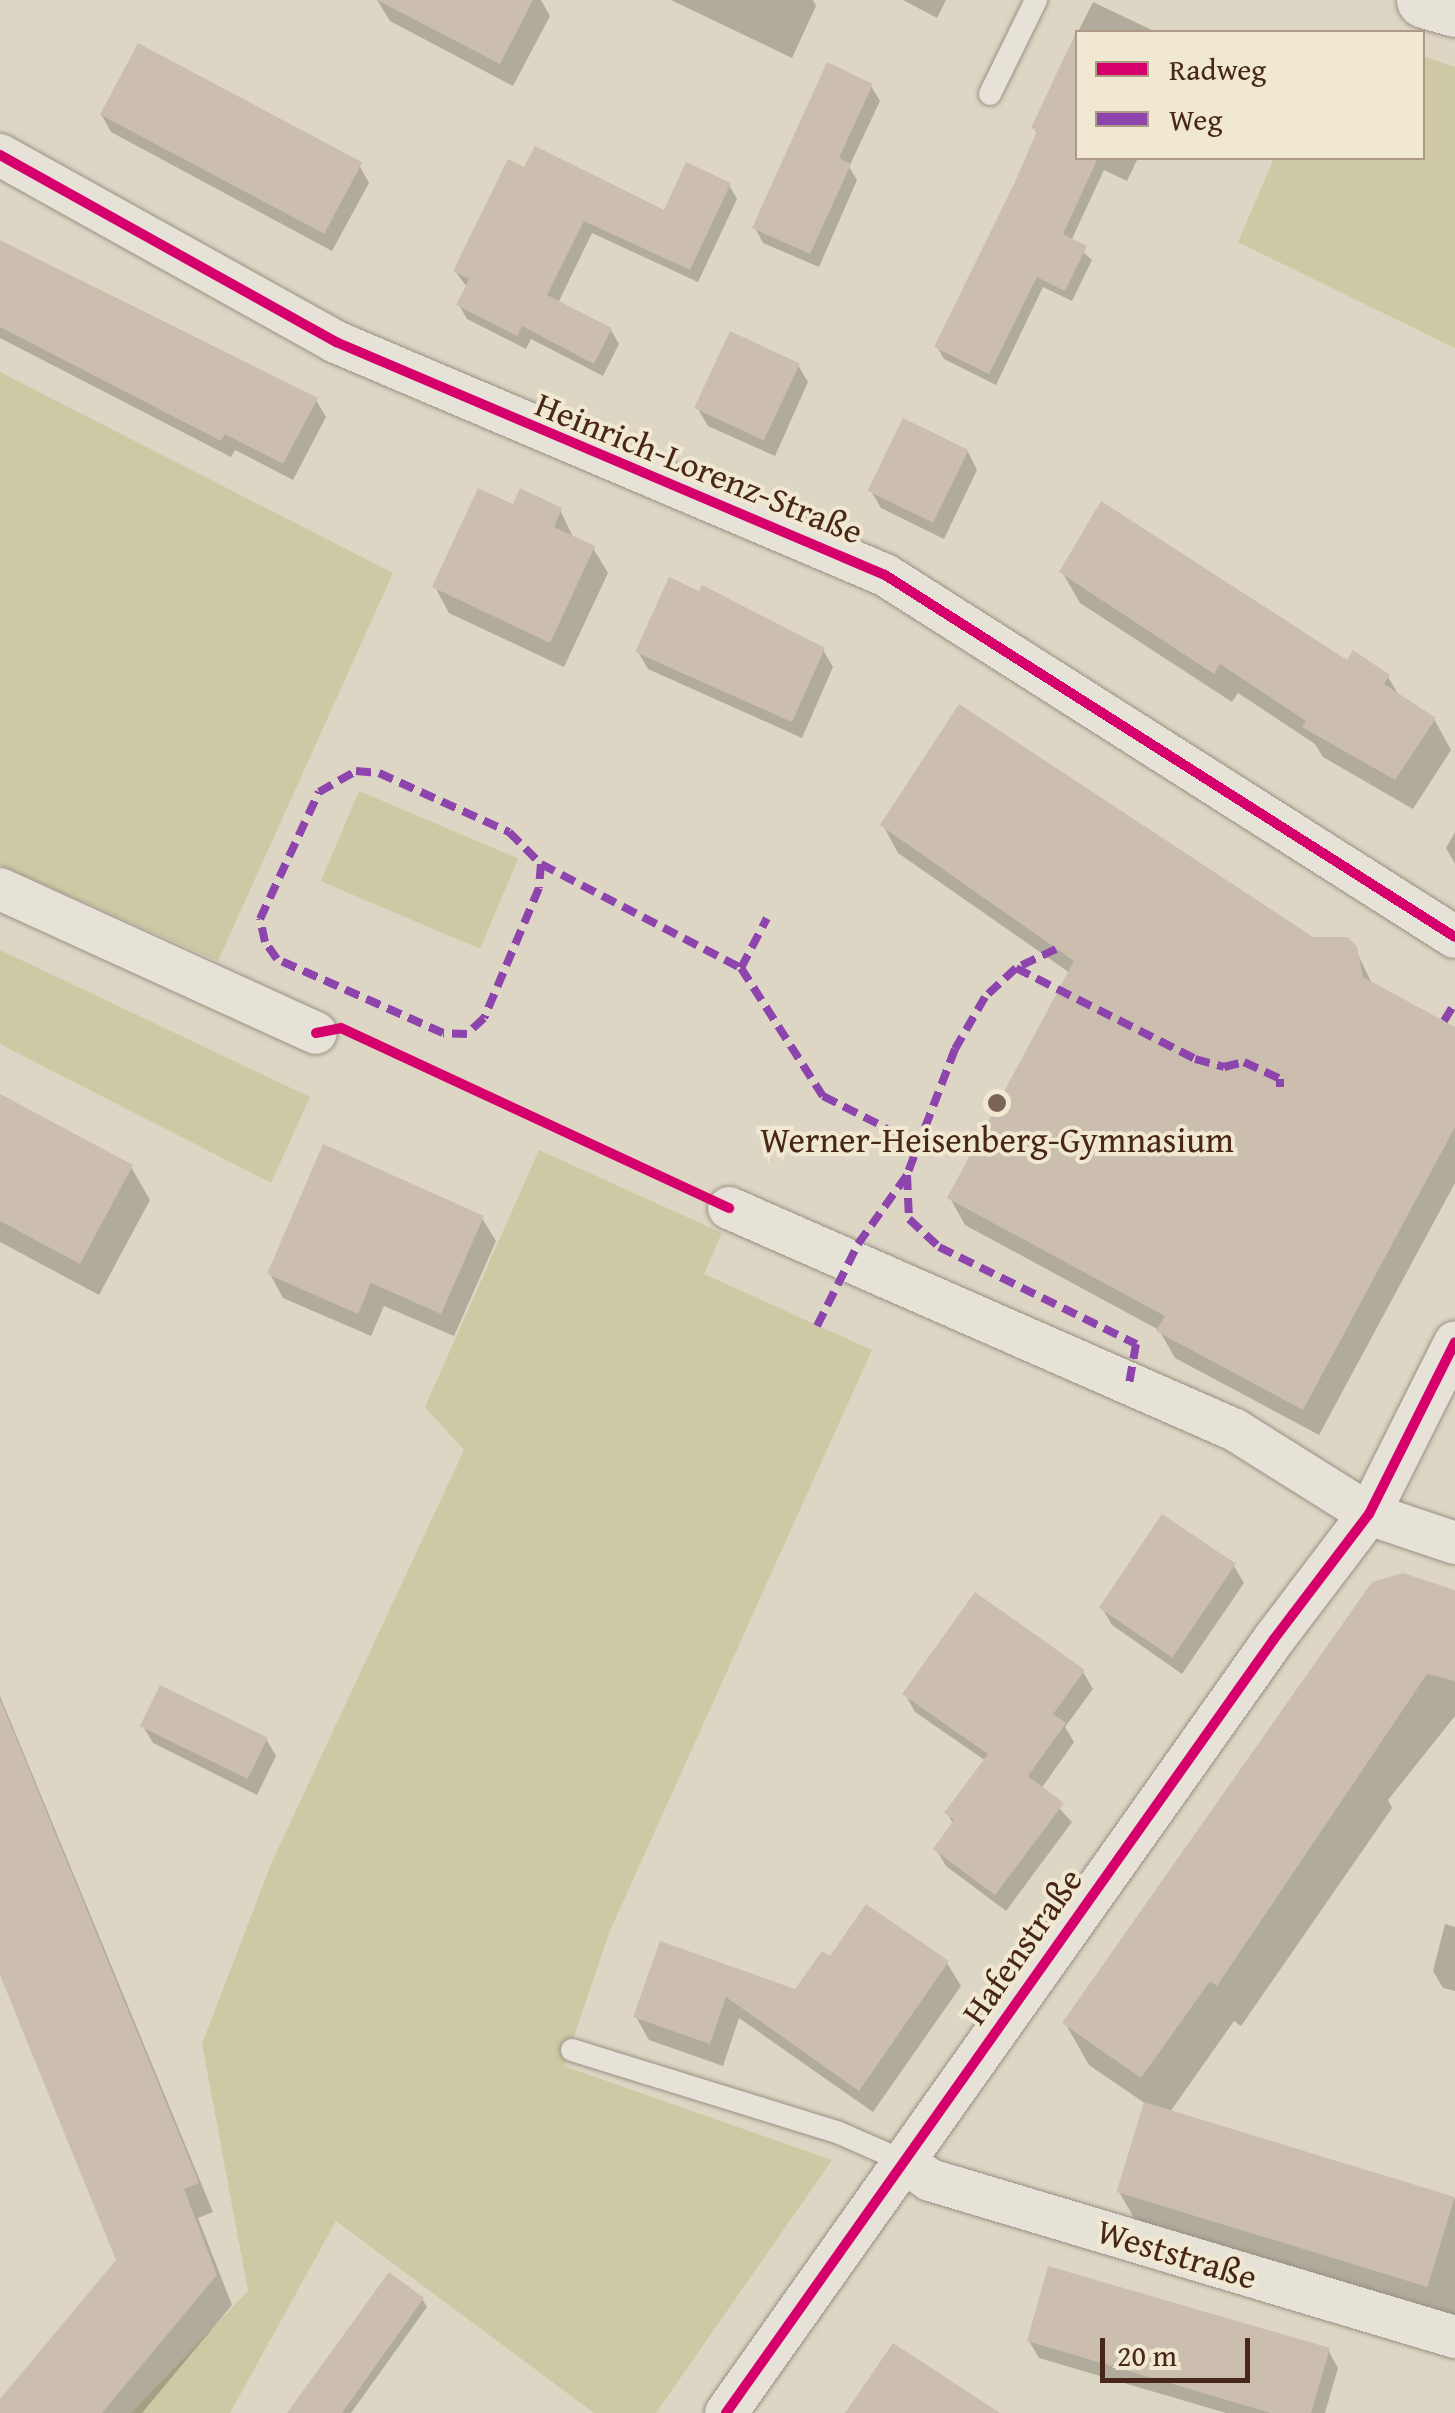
<!DOCTYPE html>
<html>
<head>
<meta charset="utf-8">
<style>
	body { margin:0 }
	#map { position:relative; width:1455px; height:2413px; overflow:hidden; background:#ded6c4; font-family:"Gentium Book Plus",serif }
	div>[style] { position:absolute }
	.green>* { inset:0; background:#ccc9a4; transform-origin:0 0 }
	.shadow>* { inset:0; background:#0003 }
	.building>* { inset:0; background:#cbbeae; transform-origin:0 0 }
	.roads { filter:drop-shadow(0 0 2px #999084) drop-shadow(0 0 2px #999084) }
	.lane>* { height:22px; margin:-11px; padding:0 11px; transform-origin:11px; border-radius:11px; background:#e6e2d8 }
	.street>* { height:42px; margin:-21px; padding:0 21px; transform-origin:21px; border-radius:21px; background:#e6e2d8 }
	.secondary>* { height:55px; margin:-27.5px; padding:0 27.5px; transform-origin:27.5px; border-radius:27.5px; background:#e6e2d8 }
	.quiet>* { height:8px; margin-top:-4px; transform-origin:0; background:repeating-linear-gradient(90deg,#8e44ad 0 15px,transparent 0 23px) }
	.cycleway>* { height:10px; margin:-5px; padding:0 5px; transform-origin:5px; border-radius:5px; background:#d6006c }
	.dots>* { width:28px; height:28px; translate:-50% -50%; box-sizing:border-box; border:5px solid #f1e8d2; border-radius:50% }
	span { translate:-50% -50%; white-space:nowrap; text-align:center; line-height:1.15; -webkit-text-stroke:8px #f1e8d2; paint-order:stroke }
	.street-label { font-size:35px; color:#482718 }
	.poi-label { font-size:35px; color:#482718 }
	.legend { position:absolute; left:1075px; top:30px; width:350px; height:130px; box-sizing:border-box; background:#f1e8d2; border:2px solid #ad9b88; margin:0; padding:12px 18px; list-style:none; font-size:30px; color:#482718 }
	.legend li { display:flex; align-items:center; gap:20px; height:50px }
	.legend b { width:50px; border:2px solid #ad9b88 }
	.scale { position:absolute; left:1100px; top:2338px; width:150px; height:45px; box-sizing:border-box; border:5px solid #482718; border-top:0; padding-left:12px; font-size:30px; line-height:35px; white-space:nowrap; color:#482718; -webkit-text-stroke:8px #f1e8d2; paint-order:stroke }
</style>
</head>
<body>
<div id="map">
	<div class="green">
		<div style="clip-path:polygon(1423px 56px,1455px 67px,1455px 348px,1238px 242px,1274px 158px,1422px 158px)"></div>
		<div style="clip-path:polygon(0 372px,393px 573px,218px 961px,0 865px)"></div>
		<div style="left:359px;top:791px;width:173px;height:98px;rotate:23deg"></div>
		<div style="clip-path:polygon(0 950px,310px 1097px,271px 1183px,0 1044px)"></div>
		<div style="clip-path:polygon(539px 1150px,722px 1233px,704px 1274px,872px 1350px,609px 1933px,564px 2066px,832px 2160px,656px 2413px,594px 2413px,336px 2221px,230px 2413px,131px 2413px,248px 2291px,202px 2044px,271px 1864px,464px 1450px,425px 1407px)"></div>
	</div>
	<div class="shadow">
		<div style="clip-path:polygon(377px 0,541px 0,550px 16px,513px 86px,390px 21px)"></div>
		<div style="clip-path:polygon(671px 0,813px 0,816px 6px,792px 58px)"></div>
		<div style="clip-path:polygon(903px 0,946px 0,937px 18px)"></div>
		<div style="clip-path:polygon(1093px 2px,1156px 32px,1078px 32px)"></div>
		<div style="clip-path:polygon(871px 86px,880px 101px,849px 167px,857px 180px,819px 267px,763px 243px,755px 228px)"></div>
		<div style="clip-path:polygon(101px 114px,359px 165px,369px 183px,332px 251px,111px 132px)"></div>
		<div style="clip-path:polygon(1034px 128px,1078px 158px,1138px 158px,1127px 181px,1104px 170px,1071px 241px,1092px 260px,1072px 301px,1043px 287px,996px 385px,944px 359px,937px 347px,1038px 135px)"></div>
		<div style="clip-path:polygon(525px 170px,665px 214px,729px 185px,737px 199px,698px 282px,592px 233px,558px 303px,611px 330px,619px 344px,603px 376px,531px 339px,526px 349px,467px 319px,459px 305px,467px 287px,455px 271px)"></div>
		<div style="clip-path:polygon(0 242px,316px 400px,326px 417px,293px 480px,235px 450px,231px 457px,0 338px)"></div>
		<div style="clip-path:polygon(798px 365px,808px 382px,775px 456px,708px 426px,698px 409px)"></div>
		<div style="clip-path:polygon(968px 452px,977px 470px,944px 539px,881px 508px,871px 491px)"></div>
		<div style="clip-path:polygon(560px 510px,574px 539px,593px 548px,608px 573px,564px 667px,449px 613px,435px 587px)"></div>
		<div style="clip-path:polygon(1062px 572px,1388px 677px,1400px 697px,1434px 719px,1451px 750px,1413px 809px,1323px 757px,1315px 744px,1238px 693px,1232px 702px,1080px 603px)"></div>
		<div style="clip-path:polygon(823px 650px,833px 667px,802px 738px,648px 669px,638px 652px)"></div>
		<div style="clip-path:polygon(883px 825px,1355px 948px,1373px 986px,1455px 1030px,1455px 1183px,1319px 1435px,1175px 1358px,1159px 1330px,965px 1225px,950px 1198px,1070px 973px,898px 853px)"></div>
		<div style="clip-path:polygon(1455px 832px,1455px 864px,1446px 848px)"></div>
		<div style="clip-path:polygon(0 1097px,131px 1167px,150px 1200px,99px 1295px,0 1242px)"></div>
		<div style="clip-path:polygon(482px 1218px,496px 1241px,454px 1336px,384px 1306px,371px 1336px,283px 1298px,270px 1274px)"></div>
		<div style="clip-path:polygon(1234px 1566px,1244px 1583px,1182px 1674px,1112px 1625px,1102px 1608px)"></div>
		<div style="clip-path:polygon(1455px 1592px,1455px 1716px,1388px 1800px,1392px 1808px,1241px 2026px,1234px 2021px,1170px 2112px,1455px 2199px,1455px 2330px,1144px 2235px,1119px 2192px,1146px 2104px,1089px 2065px,1065px 2023px)"></div>
		<div style="clip-path:polygon(1083px 1672px,1093px 1689px,1065px 1727px,1074px 1742px,1041px 1789px,1072px 1822px,1006px 1911px,946px 1866px,936px 1849px,954px 1825px,947px 1813px,986px 1761px,915px 1712px,905px 1694px)"></div>
		<div style="clip-path:polygon(0 1696px,213px 2212px,198px 2218px,232px 2305px,142px 2413px,0 2413px,0 2403px,119px 2260px,0 1969px)"></div>
		<div style="clip-path:polygon(143px 1726px,266px 1739px,276px 1756px,257px 1795px,153px 1743px)"></div>
		<div style="clip-path:polygon(1445px 1924px,1455px 1927px,1455px 1991px,1443px 1988px,1433px 1971px)"></div>
		<div style="clip-path:polygon(662px 1944px,796px 1992px,830px 1960px,947px 1963px,961px 1986px,873px 2112px,739px 2018px,723px 2066px,649px 2040px,636px 2017px)"></div>
		<div style="clip-path:polygon(422px 2299px,427px 2307px,351px 2413px,291px 2413px)"></div>
		<div style="clip-path:polygon(1029px 2341px,1328px 2350px,1338px 2368px,1325px 2413px,1226px 2413px,1039px 2358px)"></div>
	</div>
	<div class="building">
		<div style="clip-path:polygon(377px 0,533px 0,500px 64px)"></div>
		<div style="clip-path:polygon(1078px 28px,1078px 158px,1098px 158px,1063px 234px,1087px 246px,1065px 291px,1037px 277px,989px 374px,934px 347px,1014px 184px,1037px 131px,1031px 128px)"></div>
		<div style="left:138px;top:43px;width:254px;height:81px;rotate:28deg"></div>
		<div style="clip-path:polygon(827px 62px,873px 84px,839px 158px,851px 164px,810px 254px,752px 228px)"></div>
		<div style="clip-path:polygon(535px 146px,664px 210px,686px 162px,731px 183px,690px 270px,584px 221px,547px 295px,612px 328px,594px 364px,522px 326px,517px 336px,456px 305px,469px 279px,453px 271px,508px 159px,524px 167px)"></div>
		<div style="clip-path:polygon(0 240px,318px 398px,283px 464px,225px 434px,221px 441px,0 327px)"></div>
		<div style="left:730px;top:331px;width:77px;height:85px;rotate:25deg"></div>
		<div style="left:903px;top:418px;width:73px;height:81px;rotate:26deg"></div>
		<div style="clip-path:polygon(478px 488px,513px 504px,520px 488px,562px 508px,554px 527px,595px 546px,550px 643px,432px 587px)"></div>
		<div style="clip-path:polygon(1101px 501px,1347px 660px,1353px 650px,1390px 675px,1384px 684px,1436px 718px,1395px 780px,1302px 727px,1306px 721px,1220px 664px,1214px 674px,1059px 572px)"></div>
		<div style="clip-path:polygon(669px 577px,699px 591px,702px 585px,825px 648px,792px 722px,635px 652px)"></div>
		<div style="clip-path:polygon(959px 704px,1313px 937px,1348px 937px,1357px 947px,1363px 977px,1455px 1027px,1455px 1127px,1303px 1410px,1156px 1331px,1165px 1316px,947px 1198px,1074px 961px,880px 825px)"></div>
		<div style="clip-path:polygon(0 1094px,133px 1165px,80px 1264px,0 1221px)"></div>
		<div style="clip-path:polygon(323px 1144px,484px 1216px,441px 1314px,371px 1283px,358px 1314px,267px 1274px)"></div>
		<div style="left:1162px;top:1514px;width:89px;height:113px;rotate:34deg"></div>
		<div style="clip-path:polygon(1403px 1573px,1455px 1590px,1455px 1681px,1427px 1674px,1217px 1986px,1210px 1981px,1141px 2078px,1062px 2023px,1372px 1582px)"></div>
		<div style="clip-path:polygon(975px 1592px,1085px 1670px,1053px 1714px,1066px 1723px,1028px 1776px,1064px 1803px,995px 1895px,933px 1849px,954px 1820px,944px 1813px,988px 1754px,902px 1694px)"></div>
		<div style="left:160px;top:1685px;width:120px;height:46px;rotate:26deg"></div>
		<div style="clip-path:polygon(0 1699px,199px 2183px,184px 2189px,217px 2275px,102px 2413px,0 2413px,0 2399px,116px 2260px,0 1975px)"></div>
		<div style="clip-path:polygon(866px 1904px,949px 1961px,859px 2091px,726px 1997px,710px 2044px,633px 2017px,660px 1941px,795px 1989px,822px 1951px,830px 1956px)"></div>
		<div style="left:1144px;top:2102px;width:325px;height:94px;rotate:17deg"></div>
		<div style="clip-path:polygon(1048px 2266px,1330px 2348px,1311px 2413px,1271px 2413px,1027px 2341px)"></div>
		<div style="clip-path:polygon(389px 2272px,424px 2298px,342px 2413px,287px 2413px)"></div>
		<div style="clip-path:polygon(893px 2343px,913px 2356px,1000px 2413px,845px 2413px)"></div>
	</div>
	<div class="roads">
		<div class="lane">
			<div style="left:990px;top:94px;width:105px;rotate:-63.9deg"></div>
			<div style="left:572px;top:2050px;width:277px;rotate:17.2deg"></div>
			<div style="left:837px;top:2132px;width:72px;rotate:23.7deg"></div>
		</div>
		<div class="street">
			<div style="left:0;top:155px;width:385px;rotate:29.1deg"></div>
			<div style="left:336px;top:342px;width:596px;rotate:23deg"></div>
			<div style="left:885px;top:575px;width:675px;rotate:32.42deg"></div>
			<div style="left:0;top:889px;width:347px;rotate:24.5deg"></div>
			<div style="left:729px;top:1208px;width:553px;rotate:23.69deg"></div>
			<div style="left:1235px;top:1430px;width:158px;rotate:32.1deg"></div>
			<div style="left:1369px;top:1514px;width:91px;rotate:18.6deg"></div>
			<div style="left:903px;top:2161px;width:33px;rotate:35deg"></div>
			<div style="left:930px;top:2180px;width:548px;rotate:16.65deg"></div>
			<div style="left:726px;top:2413px;width:948px;rotate:-54.7deg"></div>
			<div style="left:1274px;top:1639px;width:157px;rotate:-52.8deg"></div>
			<div style="left:1369px;top:1514px;width:192px;rotate:-63.4deg"></div>
		</div>
		<div class="secondary">
			<div style="left:1424px;top:0;width:32px;rotate:16deg"></div>
		</div>
	</div>
	<div class="quiet">
		<div style="left:541px;top:864px;width:24px;rotate:95deg"></div>
		<div style="left:539px;top:888px;width:141px;rotate:112.9deg"></div>
		<div style="left:484px;top:1018px;width:23px;rotate:137deg"></div>
		<div style="left:467px;top:1034px;width:24px;rotate:-178deg"></div>
		<div style="left:443px;top:1033px;width:182px;rotate:-156deg"></div>
		<div style="left:277px;top:959px;width:21px;rotate:-125deg"></div>
		<div style="left:265px;top:942px;width:24px;rotate:-102deg"></div>
		<div style="left:260px;top:919px;width:140px;rotate:-65.1deg"></div>
		<div style="left:319px;top:792px;width:43px;rotate:-29.6deg"></div>
		<div style="left:356px;top:771px;width:23px;rotate:5deg"></div>
		<div style="left:379px;top:773px;width:143px;rotate:24.4deg"></div>
		<div style="left:509px;top:832px;width:45px;rotate:45deg"></div>
		<div style="left:541px;top:864px;width:225px;rotate:27.5deg"></div>
		<div style="left:741px;top:968px;width:152px;rotate:57.4deg"></div>
		<div style="left:823px;top:1096px;width:68px;rotate:26.9deg"></div>
		<div style="left:884px;top:1127px;width:40px;rotate:40deg"></div>
		<div style="left:1056px;top:949px;width:44px;rotate:154.6deg"></div>
		<div style="left:1016px;top:968px;width:42px;rotate:136.9deg"></div>
		<div style="left:985px;top:997px;width:60px;rotate:120deg"></div>
		<div style="left:955px;top:1049px;width:135px;rotate:110.9deg"></div>
		<div style="left:907px;top:1175px;width:44px;rotate:87.4deg"></div>
		<div style="left:909px;top:1219px;width:41px;rotate:43deg"></div>
		<div style="left:939px;top:1247px;width:220px;rotate:26.2deg"></div>
		<div style="left:1136px;top:1344px;width:41px;rotate:99.9deg"></div>
		<div style="left:741px;top:968px;width:56px;rotate:-62.5deg"></div>
		<div style="left:1016px;top:968px;width:201px;rotate:26.9deg"></div>
		<div style="left:1195px;top:1059px;width:30px;rotate:15deg"></div>
		<div style="left:1224px;top:1067px;width:21px;rotate:-14deg"></div>
		<div style="left:1244px;top:1062px;width:40px;rotate:25deg"></div>
		<div style="left:1280px;top:1079px;width:8px;rotate:90deg"></div>
		<div style="left:1444px;top:1021px;width:21px;rotate:-59deg"></div>
		<div style="left:817px;top:1326px;width:92px;rotate:-63.4deg"></div>
		<div style="left:858px;top:1244px;width:85px;rotate:-54.6deg"></div>
	</div>
	<div class="cycleway">
		<div style="left:0;top:155px;width:385px;rotate:29.1deg"></div>
		<div style="left:336px;top:342px;width:596px;rotate:23deg"></div>
		<div style="left:885px;top:575px;width:675px;rotate:32.42deg"></div>
		<div style="left:316px;top:1033px;width:25px;rotate:-11deg"></div>
		<div style="left:341px;top:1028px;width:428px;rotate:24.9deg"></div>
		<div style="left:726px;top:2413px;width:948px;rotate:-54.7deg"></div>
		<div style="left:1274px;top:1639px;width:157px;rotate:-52.8deg"></div>
		<div style="left:1369px;top:1514px;width:192px;rotate:-63.4deg"></div>
	</div>
	<div class="dots">
		<div style="left:997px;top:1103px;background:#7c6454"></div>
	</div>
	<div class="street-label">
		<span style="left:699px;top:468px;rotate:22deg">Heinrich-Lorenz-Straße</span>
		<span style="left:1022px;top:1946px;rotate:-55deg">Hafenstraße</span>
		<span style="left:1177px;top:2254px;rotate:17deg">Weststraße</span>
	</div>
	<div class="poi-label">
		<span style="left:997px;top:1140px">Werner-Heisenberg-Gymnasium</span>
	</div>
	<ul class="legend">
	<li><b style="height:12px;background:#d6006c"></b>Radweg</li>
	<li><b style="height:12px;background:#8e44ad"></b>Weg</li>
	</ul>
	<div class="scale">20 m</div>
</div>
</body>
</html>
